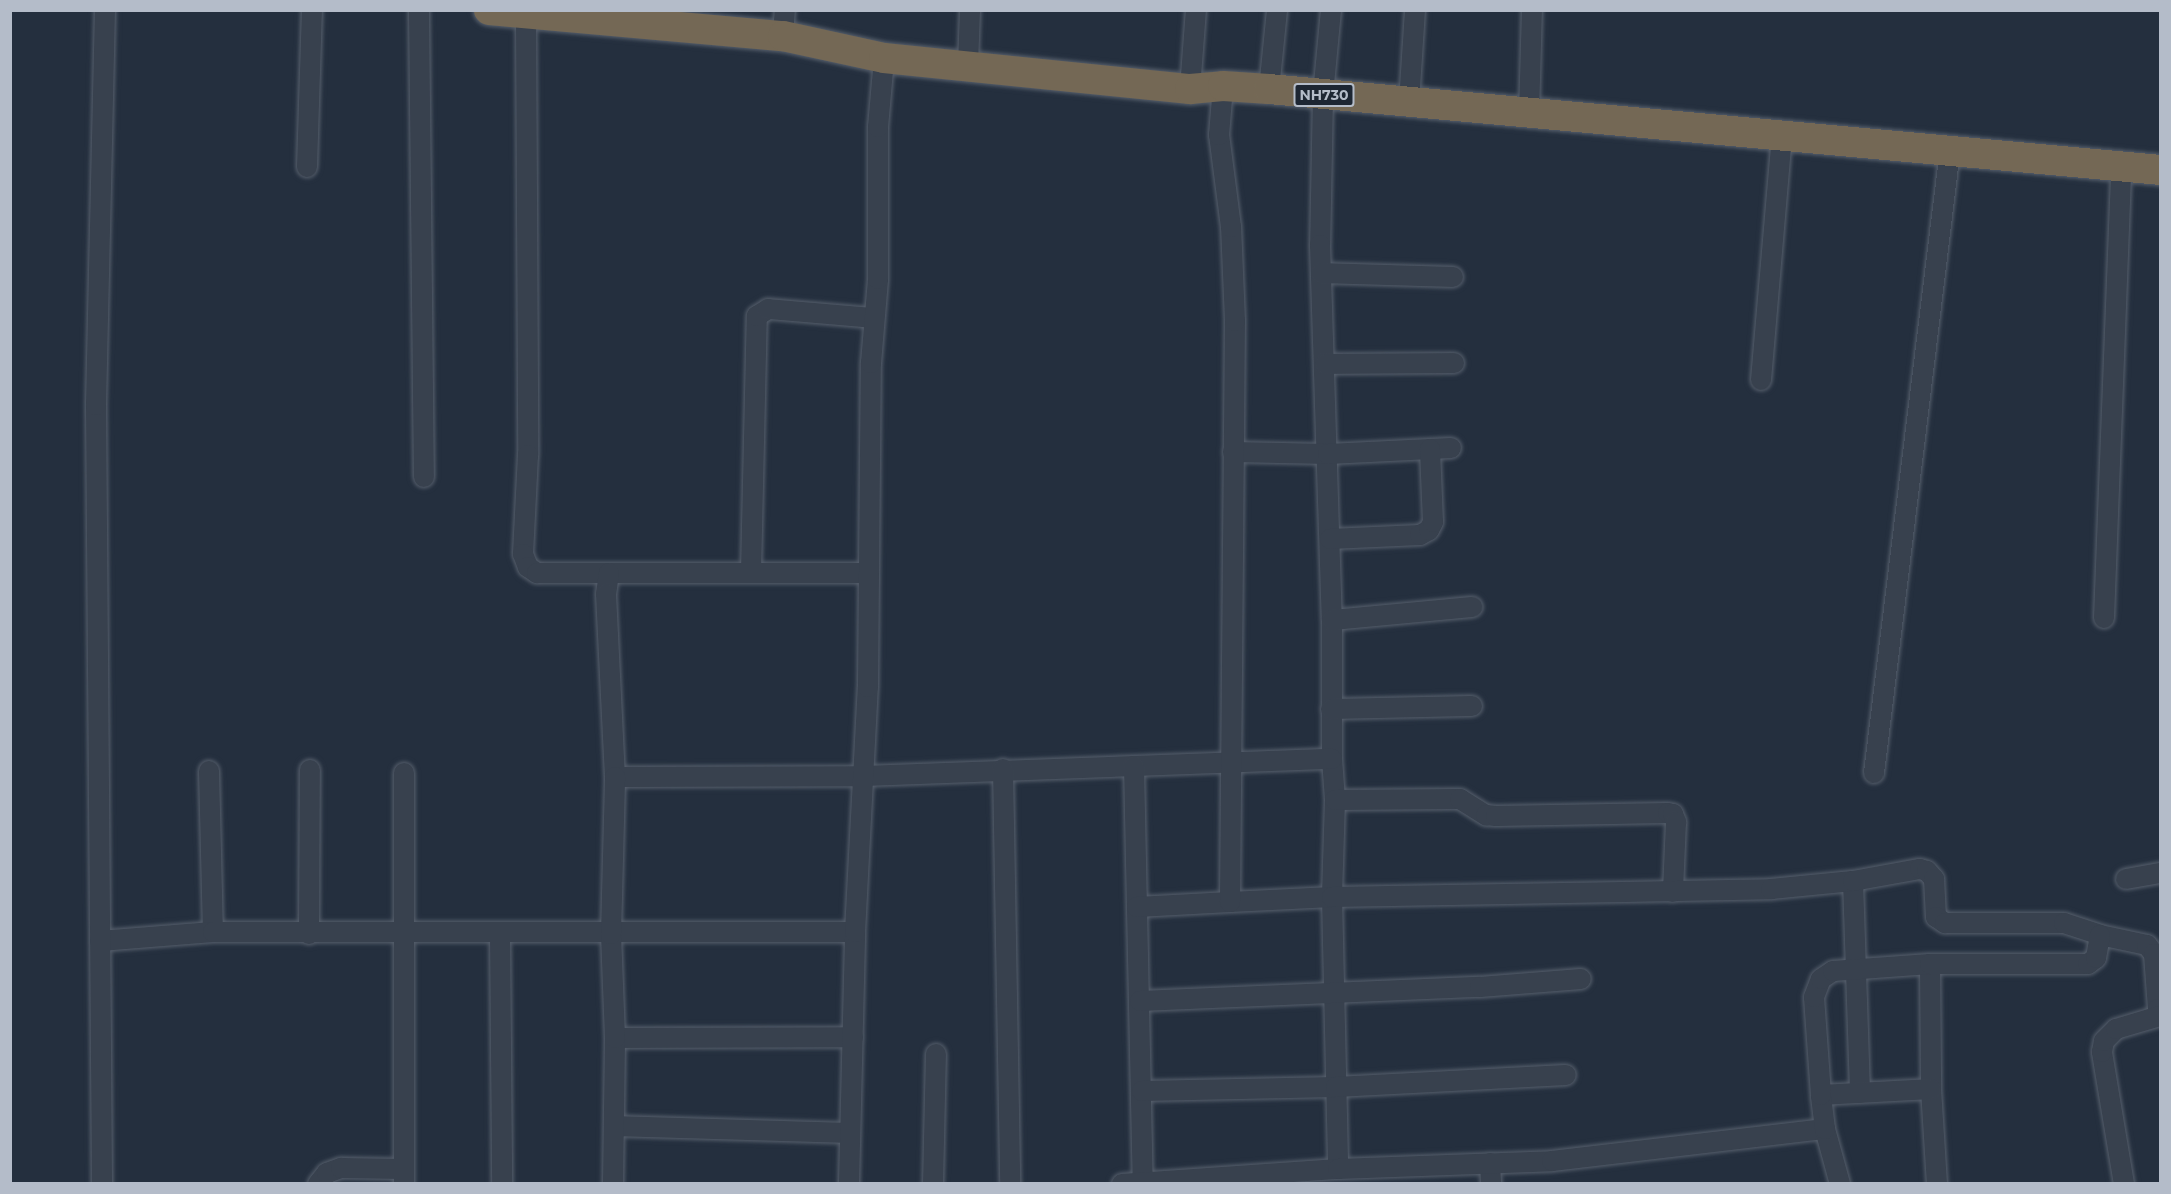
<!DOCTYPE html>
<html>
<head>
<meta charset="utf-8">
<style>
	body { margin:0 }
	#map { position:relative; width:2171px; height:1194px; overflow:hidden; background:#242f3e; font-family:Montserrat,sans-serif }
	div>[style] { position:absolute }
	.roads { filter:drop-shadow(0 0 2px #565f6c) drop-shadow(0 0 2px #565f6c) }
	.minor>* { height:20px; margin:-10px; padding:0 10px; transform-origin:10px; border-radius:10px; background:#38414e }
	.highway>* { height:30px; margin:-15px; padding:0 15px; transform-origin:15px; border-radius:15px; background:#746855 }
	span { translate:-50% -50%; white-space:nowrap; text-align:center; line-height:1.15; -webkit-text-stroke:4.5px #1d2633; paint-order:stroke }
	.shield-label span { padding:2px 4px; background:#1d2633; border:2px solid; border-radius:4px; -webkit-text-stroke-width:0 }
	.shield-label { font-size:14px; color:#b4bcc9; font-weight:700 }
	.frame { position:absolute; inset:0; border:12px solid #b4bcc9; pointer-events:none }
</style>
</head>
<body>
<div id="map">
	<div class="roads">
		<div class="minor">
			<div style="left:419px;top:10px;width:467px;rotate:89.4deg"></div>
			<div style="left:1331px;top:10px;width:85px;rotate:95.4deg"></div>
			<div style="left:1323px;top:95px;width:150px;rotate:91.1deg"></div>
			<div style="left:1320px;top:245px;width:375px;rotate:88.2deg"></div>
			<div style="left:1332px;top:620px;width:139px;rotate:90deg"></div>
			<div style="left:1332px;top:759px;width:41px;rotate:85.8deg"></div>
			<div style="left:1335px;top:800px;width:97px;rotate:91.8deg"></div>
			<div style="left:1332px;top:897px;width:272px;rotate:88.7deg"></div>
			<div style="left:526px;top:14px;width:441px;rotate:89.7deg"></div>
			<div style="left:528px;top:455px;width:99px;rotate:92.9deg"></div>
			<div style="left:523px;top:554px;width:14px;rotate:69deg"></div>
			<div style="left:528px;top:567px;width:11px;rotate:34deg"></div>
			<div style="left:537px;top:573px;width:72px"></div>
			<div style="left:783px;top:36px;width:26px;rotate:-86deg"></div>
			<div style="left:968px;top:65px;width:55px;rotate:-87.9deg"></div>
			<div style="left:1190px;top:89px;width:79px;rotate:-85.7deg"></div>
			<div style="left:1269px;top:89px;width:79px;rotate:-84.2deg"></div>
			<div style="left:1409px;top:103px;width:93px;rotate:-86.3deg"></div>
			<div style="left:1529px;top:115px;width:105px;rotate:-88.4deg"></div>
			<div style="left:307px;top:167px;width:157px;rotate:-88.2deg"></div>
			<div style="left:1321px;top:273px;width:132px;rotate:1.7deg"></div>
			<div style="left:1325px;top:364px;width:129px;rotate:-0.4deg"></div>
			<div style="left:1761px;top:380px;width:244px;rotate:-85.1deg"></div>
			<div style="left:1233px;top:452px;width:95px;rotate:1.2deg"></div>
			<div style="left:1328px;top:454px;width:123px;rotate:-2.8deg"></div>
			<div style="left:1330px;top:539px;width:90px;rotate:-2.5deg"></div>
			<div style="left:1420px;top:535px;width:10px;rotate:-29deg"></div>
			<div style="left:1429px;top:530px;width:9px;rotate:-63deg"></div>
			<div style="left:1433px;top:522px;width:73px;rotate:-92.4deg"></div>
			<div style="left:751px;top:572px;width:256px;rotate:-88.7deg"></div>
			<div style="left:757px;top:316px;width:13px;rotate:-32deg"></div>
			<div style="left:768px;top:309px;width:106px;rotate:4.9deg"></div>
			<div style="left:868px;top:573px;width:259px;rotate:180deg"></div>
			<div style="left:609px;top:573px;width:21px;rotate:98deg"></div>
			<div style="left:606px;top:594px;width:183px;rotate:87.2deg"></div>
			<div style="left:615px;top:777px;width:249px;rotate:-0.2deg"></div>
			<div style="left:864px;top:776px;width:468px;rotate:-2.1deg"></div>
			<div style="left:2104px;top:618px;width:452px;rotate:-87.8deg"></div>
			<div style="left:1332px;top:620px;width:141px;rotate:-5.3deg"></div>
			<div style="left:1331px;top:709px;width:141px;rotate:-1.2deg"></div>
			<div style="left:1134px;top:766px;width:416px;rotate:88.8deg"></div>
			<div style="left:1003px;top:769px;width:415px;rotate:89deg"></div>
			<div style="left:209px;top:771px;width:161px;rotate:88.6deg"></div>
			<div style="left:1874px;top:773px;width:628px;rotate:-83.04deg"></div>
			<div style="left:1335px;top:800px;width:125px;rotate:-0.5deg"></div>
			<div style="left:1460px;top:799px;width:31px;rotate:32deg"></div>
			<div style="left:1486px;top:815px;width:10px;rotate:6deg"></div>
			<div style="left:1496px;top:816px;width:172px;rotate:-1deg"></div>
			<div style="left:1668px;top:813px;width:5px;rotate:11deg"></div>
			<div style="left:1673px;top:814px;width:9px;rotate:69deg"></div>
			<div style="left:1676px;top:822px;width:70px;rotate:92.5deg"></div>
			<div style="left:2126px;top:879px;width:35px;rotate:-10deg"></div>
			<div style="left:1853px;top:881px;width:212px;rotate:88.1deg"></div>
			<div style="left:1230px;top:902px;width:102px;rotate:-2.8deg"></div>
			<div style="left:1332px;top:897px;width:439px;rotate:-1deg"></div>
			<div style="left:1771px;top:889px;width:82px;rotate:-5.6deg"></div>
			<div style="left:1853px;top:881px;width:68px;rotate:-10.2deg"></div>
			<div style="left:1920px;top:869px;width:7px;rotate:16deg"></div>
			<div style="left:1927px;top:871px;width:11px;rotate:49deg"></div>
			<div style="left:1934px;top:879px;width:38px;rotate:87deg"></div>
			<div style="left:1936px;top:917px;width:11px;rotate:34deg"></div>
			<div style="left:1945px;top:923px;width:119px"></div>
			<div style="left:2064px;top:923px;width:38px;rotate:18deg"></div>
			<div style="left:2100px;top:935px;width:48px;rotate:12deg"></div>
			<div style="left:2147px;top:945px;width:11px;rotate:52deg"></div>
			<div style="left:2154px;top:954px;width:55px;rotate:85.8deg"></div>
			<div style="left:2158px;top:1009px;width:4px;rotate:63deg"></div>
			<div style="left:1137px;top:907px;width:93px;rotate:-3.1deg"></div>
			<div style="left:1230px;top:902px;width:581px;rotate:-89.51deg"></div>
			<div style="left:1235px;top:321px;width:94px;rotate:-92.4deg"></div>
			<div style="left:1231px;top:227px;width:93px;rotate:-97.4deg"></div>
			<div style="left:1219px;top:135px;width:49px;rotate:-85.3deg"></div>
			<div style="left:309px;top:934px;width:164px;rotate:-89.7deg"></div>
			<div style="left:500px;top:934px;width:250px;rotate:89.5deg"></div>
			<div style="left:100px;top:941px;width:113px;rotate:-4.6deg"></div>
			<div style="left:213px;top:932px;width:642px"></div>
			<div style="left:1930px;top:964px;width:125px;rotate:89.5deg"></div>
			<div style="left:1931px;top:1089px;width:95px;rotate:86.4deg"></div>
			<div style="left:1140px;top:1001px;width:340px;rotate:-2.4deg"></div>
			<div style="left:1480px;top:987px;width:101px;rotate:-4.5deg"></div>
			<div style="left:615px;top:1038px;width:238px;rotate:-0.2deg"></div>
			<div style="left:1142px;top:1091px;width:194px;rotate:-1.2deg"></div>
			<div style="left:1336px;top:1087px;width:230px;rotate:-3deg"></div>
			<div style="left:1821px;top:1095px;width:110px;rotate:-3.1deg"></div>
			<div style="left:614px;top:1126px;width:235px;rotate:1.7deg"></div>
			<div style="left:1490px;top:1163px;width:21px;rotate:87deg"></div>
			<div style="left:102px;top:1184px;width:779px;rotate:-90.44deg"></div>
			<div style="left:96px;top:405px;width:395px;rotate:-88.7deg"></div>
			<div style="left:318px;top:1184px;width:14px;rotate:-51deg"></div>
			<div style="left:327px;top:1173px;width:15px;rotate:-20deg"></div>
			<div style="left:341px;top:1168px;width:62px;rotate:0.9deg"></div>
			<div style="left:404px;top:1184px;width:411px;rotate:-90deg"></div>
			<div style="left:613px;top:1184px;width:146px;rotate:-89.2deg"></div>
			<div style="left:615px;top:1038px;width:104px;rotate:-92.2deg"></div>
			<div style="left:611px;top:934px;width:157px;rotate:-88.5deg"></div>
			<div style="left:849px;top:1184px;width:252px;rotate:-88.6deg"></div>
			<div style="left:855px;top:932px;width:245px;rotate:-87deg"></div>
			<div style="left:868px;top:687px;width:324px;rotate:-89.5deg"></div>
			<div style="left:871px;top:363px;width:84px;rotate:-85.2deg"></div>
			<div style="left:878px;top:279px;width:152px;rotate:-90deg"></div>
			<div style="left:878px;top:127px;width:69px;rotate:-85deg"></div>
			<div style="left:933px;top:1184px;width:130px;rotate:-88.7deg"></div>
			<div style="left:1122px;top:1184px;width:217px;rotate:-4deg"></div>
			<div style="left:1338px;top:1169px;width:214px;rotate:-2.1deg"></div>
			<div style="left:1552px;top:1161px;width:275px;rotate:-6.7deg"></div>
			<div style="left:1840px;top:1184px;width:57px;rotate:-105.3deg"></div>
			<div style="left:1825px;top:1129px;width:34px;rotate:-97deg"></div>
			<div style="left:1821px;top:1095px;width:98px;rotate:-94.1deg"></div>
			<div style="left:1814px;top:997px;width:19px;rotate:-69deg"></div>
			<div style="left:1821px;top:979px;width:14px;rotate:-34deg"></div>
			<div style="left:1833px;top:971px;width:97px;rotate:-4.1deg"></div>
			<div style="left:1930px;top:964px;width:158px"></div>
			<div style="left:2088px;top:964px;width:10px;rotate:-37deg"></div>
			<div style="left:2096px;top:958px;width:23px;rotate:-80deg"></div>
			<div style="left:2124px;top:1184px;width:134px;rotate:-99.5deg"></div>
			<div style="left:2102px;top:1052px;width:11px;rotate:-80deg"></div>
			<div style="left:2104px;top:1041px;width:17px;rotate:-45deg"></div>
			<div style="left:2116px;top:1029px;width:46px;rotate:-16.5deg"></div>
		</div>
		<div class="highway">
			<div style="left:489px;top:10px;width:295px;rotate:5.1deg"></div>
			<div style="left:783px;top:36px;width:103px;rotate:12.3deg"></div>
			<div style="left:884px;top:58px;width:308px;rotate:5.8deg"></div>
			<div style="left:1190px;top:89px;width:33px;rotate:-5deg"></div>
			<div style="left:1223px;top:86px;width:46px;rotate:3.7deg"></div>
			<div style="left:1269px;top:89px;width:895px;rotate:5.19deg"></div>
		</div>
	</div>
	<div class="shield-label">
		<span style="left:1324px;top:95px">NH730</span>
	</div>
	<div class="frame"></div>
</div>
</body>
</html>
